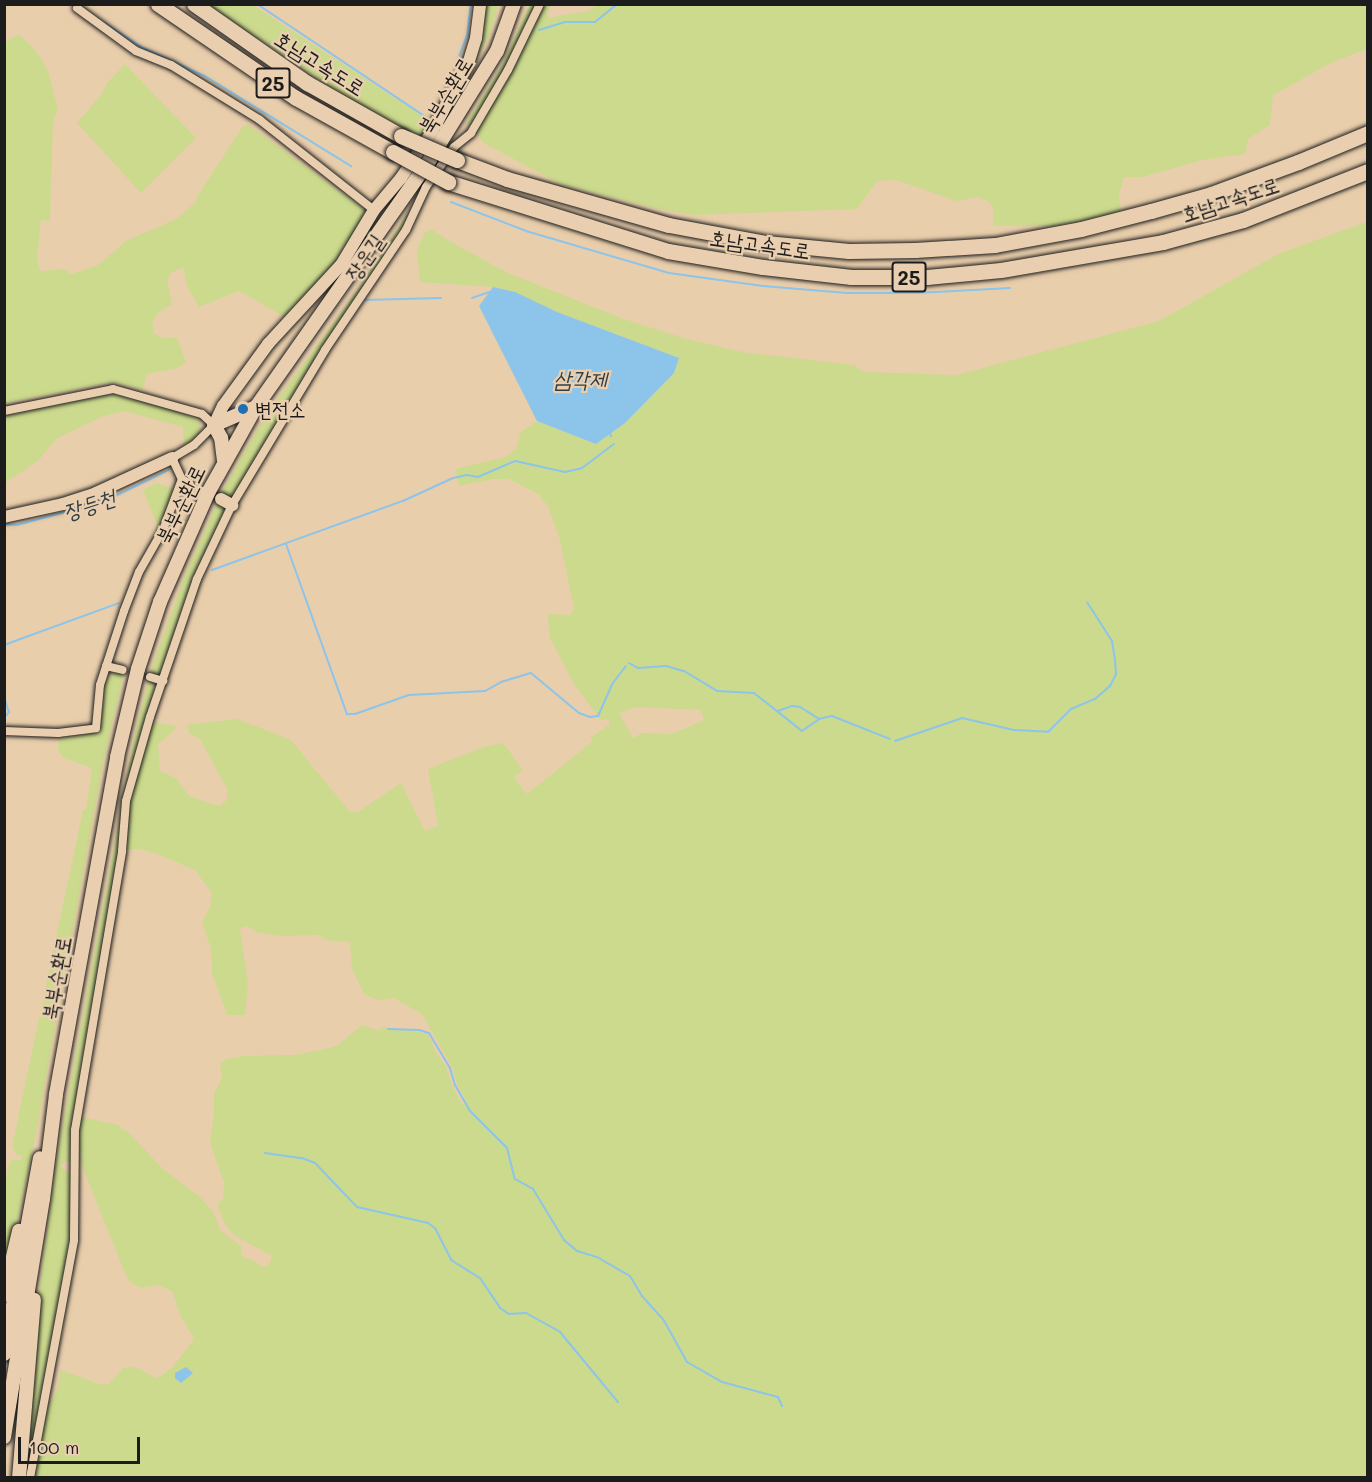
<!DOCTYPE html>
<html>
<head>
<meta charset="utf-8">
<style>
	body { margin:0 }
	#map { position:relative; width:1372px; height:1482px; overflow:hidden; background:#e9ceac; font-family:Mali,"Poor Story",sans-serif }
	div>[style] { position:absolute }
	.green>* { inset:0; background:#ccda8d }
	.water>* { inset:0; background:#8cc4ea }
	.stream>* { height:2px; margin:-1px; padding:0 1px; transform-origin:1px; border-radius:1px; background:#8cc4ea }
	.street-tunnel>* { height:8px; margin-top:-4px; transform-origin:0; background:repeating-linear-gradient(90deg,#c0aa8f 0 8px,transparent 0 12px) }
	.roads { filter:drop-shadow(0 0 2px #1c1c1c) drop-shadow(0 0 2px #1c1c1c) }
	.street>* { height:8px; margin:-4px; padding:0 4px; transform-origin:4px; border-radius:4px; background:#e9cfb0 }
	.secondary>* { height:12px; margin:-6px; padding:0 6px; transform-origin:6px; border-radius:6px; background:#e9cfb0 }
	.primary>* { height:14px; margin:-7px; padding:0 7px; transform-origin:7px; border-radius:7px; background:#e9cfb0 }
	.highway>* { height:15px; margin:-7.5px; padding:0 7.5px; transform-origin:7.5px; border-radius:7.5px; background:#e9cfb0 }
	.bridges { filter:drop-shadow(0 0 2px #1c1c1c) drop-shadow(0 0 2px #1c1c1c) }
	.highway-bridge>* { height:15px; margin:-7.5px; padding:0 7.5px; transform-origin:7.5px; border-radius:7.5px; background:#e9cfb0 }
	.dots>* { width:16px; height:16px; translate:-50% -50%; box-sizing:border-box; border:3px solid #e9cfb0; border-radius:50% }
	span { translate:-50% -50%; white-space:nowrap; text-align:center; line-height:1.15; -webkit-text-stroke:4.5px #e9cfb0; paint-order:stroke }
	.shield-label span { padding:2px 4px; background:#e9cfb0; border:2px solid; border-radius:4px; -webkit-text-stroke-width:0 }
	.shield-label { font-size:20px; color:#1c1c1c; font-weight:700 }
	.street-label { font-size:21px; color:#1c1c1c }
	.poi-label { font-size:21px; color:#1c1c1c }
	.left { translate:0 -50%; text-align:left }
	.water-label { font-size:22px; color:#323e45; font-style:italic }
	.frame { position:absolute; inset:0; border:6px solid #1c1c1c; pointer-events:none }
	.scale { position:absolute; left:18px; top:1437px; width:122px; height:27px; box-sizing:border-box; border:3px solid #1c1c1c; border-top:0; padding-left:8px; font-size:18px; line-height:21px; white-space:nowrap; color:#1c1c1c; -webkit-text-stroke:4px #e9cfb0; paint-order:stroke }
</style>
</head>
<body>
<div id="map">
	<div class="green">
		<div style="clip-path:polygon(598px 4px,1367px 5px,1367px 49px,1335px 61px,1273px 95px,1270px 125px,1248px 139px,1245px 154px,1202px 160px,1143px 177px,1124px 177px,1119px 195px,1121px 213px,1056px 226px,993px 226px,993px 207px,988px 201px,977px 197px,957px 201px,896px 180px,877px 181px,857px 209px,694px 215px,659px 209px,562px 185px,482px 142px,476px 130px,544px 5px,551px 5px,547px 14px,549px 18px,588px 11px)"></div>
		<div style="clip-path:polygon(209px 5px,253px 5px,430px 121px,423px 135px,412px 133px,340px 94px)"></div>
		<div style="clip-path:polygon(482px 5px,498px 5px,490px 35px,461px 87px)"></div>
		<div style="clip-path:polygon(529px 5px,537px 5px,505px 68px,471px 126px,466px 123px,501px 67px)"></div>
		<div style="clip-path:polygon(19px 34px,36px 51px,48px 70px,58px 110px,53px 121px,50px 221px,41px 220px,37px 259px,40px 271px,65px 269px,71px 274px,98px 265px,126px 241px,176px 219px,196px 202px,198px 195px,243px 126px,249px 125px,365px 210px,365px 218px,336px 263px,287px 318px,239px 291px,199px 307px,187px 286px,183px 267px,171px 273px,167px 279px,172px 304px,159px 312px,152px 323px,154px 333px,162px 338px,177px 338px,186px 362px,177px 368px,147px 374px,143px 390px,113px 382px,5px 403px,4px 43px)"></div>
		<div style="clip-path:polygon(125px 64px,196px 138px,141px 193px,77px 123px,101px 95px,107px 83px)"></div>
		<div style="clip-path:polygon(407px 214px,409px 217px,236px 495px,231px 498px,220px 495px,264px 418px,358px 289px)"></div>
		<div style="clip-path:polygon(evenodd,1367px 222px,1367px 1477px,34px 1478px,44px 1414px,57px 1391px,61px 1370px,102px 1385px,109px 1384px,123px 1368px,135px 1367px,157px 1378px,172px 1368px,194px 1339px,180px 1315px,172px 1291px,158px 1285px,140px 1288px,129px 1281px,125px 1273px,82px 1166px,77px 1138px,81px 1117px,118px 1125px,130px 1134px,163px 1169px,200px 1197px,214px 1213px,220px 1230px,241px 1246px,241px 1255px,264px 1267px,269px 1265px,272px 1256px,234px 1235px,226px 1226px,217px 1205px,223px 1198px,224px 1183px,210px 1142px,214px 1114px,214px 1093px,222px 1078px,220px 1064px,226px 1059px,245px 1056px,295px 1055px,329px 1048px,338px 1045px,362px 1025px,379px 1031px,382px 1027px,420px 1032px,428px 1034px,437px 1054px,446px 1066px,452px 1085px,462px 1105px,467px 1103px,457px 1085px,452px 1067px,422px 1014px,394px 998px,378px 1000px,364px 994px,352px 969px,350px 942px,325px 940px,319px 935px,280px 936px,257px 932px,247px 926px,240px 928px,248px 984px,245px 1015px,227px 1015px,212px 973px,211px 948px,202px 923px,211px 904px,211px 892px,195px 870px,157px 854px,140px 849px,128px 849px,125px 843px,129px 802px,152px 725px,155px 722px,176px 726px,174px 731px,158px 744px,160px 771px,176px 778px,189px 796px,206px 802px,220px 806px,227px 800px,227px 789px,200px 739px,189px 733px,187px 725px,237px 719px,291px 740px,350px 812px,358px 812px,401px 783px,425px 831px,438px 826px,428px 769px,487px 746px,503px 743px,523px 770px,514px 777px,527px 794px,593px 741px,591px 737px,609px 725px,609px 719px,601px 720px,574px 684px,550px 638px,547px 614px,570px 615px,574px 608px,560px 540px,548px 506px,538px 494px,509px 479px,493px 479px,459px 486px,455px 469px,506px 457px,516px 449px,521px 432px,537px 421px,596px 444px,625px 423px,674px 373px,679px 358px,557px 312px,515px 292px,493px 287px,420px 282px,417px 249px,425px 233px,431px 229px,456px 245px,508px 273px,621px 318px,683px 338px,742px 352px,854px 365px,864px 372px,956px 375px,1159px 321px,1280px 253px,1367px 222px,636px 707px,701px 710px,704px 720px,672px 734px,642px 733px,633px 738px,619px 713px,636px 707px)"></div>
		<div style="clip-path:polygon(113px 394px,168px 407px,195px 418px,200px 421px,200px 436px,184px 448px,183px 427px,124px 411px,103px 416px,56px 439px,39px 460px,5px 483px,5px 415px)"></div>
		<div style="clip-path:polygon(157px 483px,176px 490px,160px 532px,143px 490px)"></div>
		<div style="clip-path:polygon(218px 501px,225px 506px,226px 513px,161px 676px,149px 676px,184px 577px)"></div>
		<div style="clip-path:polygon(119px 672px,124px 673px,103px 763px,34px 1144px,10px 1257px,5px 1256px,5px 1184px,9px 1163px,12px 1160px,21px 1160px,22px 1156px,17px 1155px,12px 1147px,83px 810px,86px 810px,92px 768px,63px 758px,58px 750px,59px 739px,99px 732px,105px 677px)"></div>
		<div style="clip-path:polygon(148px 681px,156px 688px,145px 723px,119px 851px,72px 1162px,64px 1162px,61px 1166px,72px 1176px,71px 1240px,31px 1445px,28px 1477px,23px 1478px,36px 1314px,58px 1150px,135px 733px)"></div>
	</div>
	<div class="water">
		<div style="clip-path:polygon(493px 287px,515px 292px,557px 312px,679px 358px,674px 373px,625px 423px,596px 444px,537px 421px,479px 306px)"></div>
		<div style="clip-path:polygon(186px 1367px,193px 1373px,181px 1383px,175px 1378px,175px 1373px)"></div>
	</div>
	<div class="stream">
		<div style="left:257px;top:4px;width:207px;rotate:33.8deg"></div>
		<div style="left:97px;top:18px;width:55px;rotate:33.1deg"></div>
		<div style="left:143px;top:48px;width:68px;rotate:24.3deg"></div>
		<div style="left:205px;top:76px;width:172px;rotate:31.7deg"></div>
		<div style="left:539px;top:30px;width:28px;rotate:-17deg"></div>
		<div style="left:566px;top:22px;width:29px"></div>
		<div style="left:595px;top:22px;width:28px;rotate:-39deg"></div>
		<div style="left:458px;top:59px;width:26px;rotate:-69deg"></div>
		<div style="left:467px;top:35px;width:31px;rotate:-83deg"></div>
		<div style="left:451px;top:202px;width:80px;rotate:21.1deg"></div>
		<div style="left:526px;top:231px;width:149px;rotate:16.4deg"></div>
		<div style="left:669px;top:273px;width:95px;rotate:7.9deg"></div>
		<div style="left:763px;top:286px;width:84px;rotate:4.8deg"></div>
		<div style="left:847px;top:293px;width:70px"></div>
		<div style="left:917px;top:293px;width:93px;rotate:-3.1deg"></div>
		<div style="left:472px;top:298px;width:18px;rotate:-19deg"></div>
		<div style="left:363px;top:300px;width:78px;rotate:-1.5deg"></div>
		<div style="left:608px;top:430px;width:7px;rotate:63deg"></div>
		<div style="left:4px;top:524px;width:13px;rotate:4deg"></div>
		<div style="left:17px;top:525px;width:89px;rotate:-15deg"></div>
		<div style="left:103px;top:502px;width:73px;rotate:-25.9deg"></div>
		<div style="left:286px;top:544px;width:181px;rotate:70.3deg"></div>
		<div style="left:347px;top:714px;width:8px"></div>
		<div style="left:355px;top:714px;width:57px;rotate:-19.4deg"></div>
		<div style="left:409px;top:695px;width:76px;rotate:-3deg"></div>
		<div style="left:485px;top:691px;width:18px;rotate:-29deg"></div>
		<div style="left:501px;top:682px;width:31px;rotate:-17deg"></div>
		<div style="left:531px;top:673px;width:62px;rotate:39.8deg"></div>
		<div style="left:579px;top:713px;width:12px;rotate:20deg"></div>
		<div style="left:590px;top:717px;width:8px;rotate:-7deg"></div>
		<div style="left:598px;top:716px;width:36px;rotate:-66deg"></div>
		<div style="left:613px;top:683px;width:21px;rotate:-53deg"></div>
		<div style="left:212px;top:570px;width:203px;rotate:-19.9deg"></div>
		<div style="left:403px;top:501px;width:55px;rotate:-24.7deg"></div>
		<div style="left:453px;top:478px;width:14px;rotate:-12deg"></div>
		<div style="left:467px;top:475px;width:11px;rotate:10deg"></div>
		<div style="left:478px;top:477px;width:40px;rotate:-23.4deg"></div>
		<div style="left:515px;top:461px;width:51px;rotate:12.4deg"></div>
		<div style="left:565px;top:472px;width:17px;rotate:-13deg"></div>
		<div style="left:582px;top:468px;width:40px;rotate:-37deg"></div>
		<div style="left:4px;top:645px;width:122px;rotate:-20.1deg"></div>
		<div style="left:629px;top:663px;width:10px;rotate:29deg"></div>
		<div style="left:638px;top:668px;width:28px;rotate:-4deg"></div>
		<div style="left:666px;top:666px;width:19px;rotate:16deg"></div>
		<div style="left:684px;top:671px;width:39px;rotate:31deg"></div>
		<div style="left:717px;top:691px;width:37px;rotate:3deg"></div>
		<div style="left:754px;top:693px;width:61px;rotate:38.4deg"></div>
		<div style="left:802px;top:731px;width:21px;rotate:-35deg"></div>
		<div style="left:819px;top:719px;width:13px;rotate:-13deg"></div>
		<div style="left:832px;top:716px;width:62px;rotate:21.6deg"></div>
		<div style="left:4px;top:697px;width:16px;rotate:72deg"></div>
		<div style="left:9px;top:712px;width:8px;rotate:130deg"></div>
		<div style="left:778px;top:711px;width:15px;rotate:-20deg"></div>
		<div style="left:792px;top:706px;width:8px;rotate:7deg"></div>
		<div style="left:800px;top:707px;width:22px;rotate:32deg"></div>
		<div style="left:895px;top:741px;width:71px;rotate:-18.9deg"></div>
		<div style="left:962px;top:718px;width:53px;rotate:13deg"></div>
		<div style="left:1014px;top:730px;width:34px;rotate:3deg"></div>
		<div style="left:1048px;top:732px;width:33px;rotate:-45deg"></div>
		<div style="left:1071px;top:709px;width:26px;rotate:-23deg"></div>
		<div style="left:1095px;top:699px;width:20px;rotate:-41deg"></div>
		<div style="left:1110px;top:686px;width:13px;rotate:-63deg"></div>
		<div style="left:1116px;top:674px;width:14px;rotate:-94deg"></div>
		<div style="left:1115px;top:660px;width:19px;rotate:-99deg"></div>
		<div style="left:1112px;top:641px;width:46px;rotate:-122.7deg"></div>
		<div style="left:388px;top:1029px;width:31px;rotate:2deg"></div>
		<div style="left:419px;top:1030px;width:10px;rotate:17deg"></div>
		<div style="left:429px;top:1033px;width:41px;rotate:59deg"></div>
		<div style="left:450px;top:1068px;width:18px;rotate:74deg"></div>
		<div style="left:455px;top:1085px;width:30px;rotate:60deg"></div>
		<div style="left:470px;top:1111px;width:52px;rotate:45deg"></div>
		<div style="left:507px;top:1148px;width:32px;rotate:76deg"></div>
		<div style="left:515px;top:1179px;width:21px;rotate:29deg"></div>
		<div style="left:533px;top:1189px;width:60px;rotate:58.7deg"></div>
		<div style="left:564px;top:1240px;width:17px;rotate:40deg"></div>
		<div style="left:577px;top:1251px;width:21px;rotate:17deg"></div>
		<div style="left:597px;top:1257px;width:38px;rotate:30deg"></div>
		<div style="left:630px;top:1276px;width:23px;rotate:59deg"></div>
		<div style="left:642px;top:1296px;width:31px;rotate:48deg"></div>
		<div style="left:663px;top:1319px;width:49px;rotate:60.8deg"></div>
		<div style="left:687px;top:1362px;width:40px;rotate:29.7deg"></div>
		<div style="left:722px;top:1382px;width:58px;rotate:15deg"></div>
		<div style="left:778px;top:1397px;width:10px;rotate:66deg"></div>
		<div style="left:265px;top:1153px;width:37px;rotate:8deg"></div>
		<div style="left:302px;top:1158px;width:14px;rotate:21deg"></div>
		<div style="left:315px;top:1163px;width:61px;rotate:46.3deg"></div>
		<div style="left:357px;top:1207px;width:73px;rotate:12.7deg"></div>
		<div style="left:428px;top:1223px;width:9px;rotate:36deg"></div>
		<div style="left:435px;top:1228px;width:36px;rotate:63deg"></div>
		<div style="left:451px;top:1260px;width:34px;rotate:32deg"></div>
		<div style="left:480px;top:1278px;width:36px;rotate:56deg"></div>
		<div style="left:500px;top:1308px;width:11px;rotate:34deg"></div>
		<div style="left:509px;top:1314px;width:17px;rotate:-3deg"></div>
		<div style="left:526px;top:1313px;width:39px;rotate:29deg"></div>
		<div style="left:560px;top:1332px;width:91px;rotate:50.4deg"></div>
	</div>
	<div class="street-tunnel">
		<div style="left:190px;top:484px;width:34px;rotate:26deg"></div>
	</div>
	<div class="roads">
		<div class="street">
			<div style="left:77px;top:8px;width:73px;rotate:36.1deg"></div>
			<div style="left:136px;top:51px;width:38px;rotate:22deg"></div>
			<div style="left:171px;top:65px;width:105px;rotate:31.7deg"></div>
			<div style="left:260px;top:120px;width:145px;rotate:38.3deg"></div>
			<div style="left:4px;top:411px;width:111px;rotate:-11.4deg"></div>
			<div style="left:113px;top:389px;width:92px;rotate:15.7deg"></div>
			<div style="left:202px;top:414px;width:16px;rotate:43deg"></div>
			<div style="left:214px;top:425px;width:28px;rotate:135deg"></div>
			<div style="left:194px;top:445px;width:26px;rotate:149deg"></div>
			<div style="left:172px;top:458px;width:23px;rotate:65deg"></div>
			<div style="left:182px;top:479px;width:9px;rotate:32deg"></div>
			<div style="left:106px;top:666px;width:17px;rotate:13deg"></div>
			<div style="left:150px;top:677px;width:14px;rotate:17deg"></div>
			<div style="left:4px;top:731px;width:54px;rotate:2.1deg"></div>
			<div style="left:58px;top:733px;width:38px;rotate:-7deg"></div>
			<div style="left:96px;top:728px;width:43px;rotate:-84.7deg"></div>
			<div style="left:100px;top:685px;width:78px;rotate:-72deg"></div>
			<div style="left:124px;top:611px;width:42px;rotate:-69deg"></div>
			<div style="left:139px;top:572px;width:48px;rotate:-60.3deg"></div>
			<div style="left:163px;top:530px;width:54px;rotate:-69.6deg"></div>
			<div style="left:30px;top:1478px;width:242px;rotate:-79.5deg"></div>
			<div style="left:74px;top:1240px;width:110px;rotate:-89.5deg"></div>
			<div style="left:75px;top:1130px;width:283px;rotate:-80.4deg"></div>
			<div style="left:122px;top:851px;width:50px;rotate:-85.4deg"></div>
			<div style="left:126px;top:801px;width:87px;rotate:-74.1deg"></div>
			<div style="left:150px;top:717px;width:146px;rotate:-71.2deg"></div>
			<div style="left:197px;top:579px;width:82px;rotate:-64.7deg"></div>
			<div style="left:232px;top:505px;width:181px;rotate:-59deg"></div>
			<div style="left:325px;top:350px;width:145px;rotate:-56deg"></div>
			<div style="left:406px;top:230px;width:47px;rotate:-65.1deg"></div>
			<div style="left:426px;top:187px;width:49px;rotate:-55deg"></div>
			<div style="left:454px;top:147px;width:22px;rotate:-39deg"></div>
			<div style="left:471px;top:133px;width:73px;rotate:-59.6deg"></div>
			<div style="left:508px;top:70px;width:73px;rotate:-64.1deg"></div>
		</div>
		<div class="secondary">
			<div style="left:214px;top:425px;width:21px;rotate:-65deg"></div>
			<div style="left:223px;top:406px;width:77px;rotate:-54deg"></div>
			<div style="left:268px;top:344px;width:108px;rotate:-47.3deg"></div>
			<div style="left:341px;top:265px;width:64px;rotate:-59deg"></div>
			<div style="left:374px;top:210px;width:42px;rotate:-49.8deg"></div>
			<div style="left:401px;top:178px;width:58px;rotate:-56.3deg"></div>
			<div style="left:433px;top:130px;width:78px;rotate:-62.4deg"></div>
			<div style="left:469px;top:61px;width:24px;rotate:-73deg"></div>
			<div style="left:476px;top:38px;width:34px;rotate:-83deg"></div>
			<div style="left:221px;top:499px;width:13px;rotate:29deg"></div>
			<div style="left:4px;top:517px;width:60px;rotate:-12.4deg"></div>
			<div style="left:63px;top:504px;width:35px;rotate:-18deg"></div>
			<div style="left:96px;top:493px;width:84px;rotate:-24.7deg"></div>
		</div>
		<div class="primary">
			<div style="left:224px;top:461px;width:23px;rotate:-97deg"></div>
			<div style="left:221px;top:438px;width:15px;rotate:-118deg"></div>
			<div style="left:214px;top:425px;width:46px;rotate:-23.2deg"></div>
			<div style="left:4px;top:1295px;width:66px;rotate:-76.8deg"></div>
			<div style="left:4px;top:1354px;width:199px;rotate:-79.6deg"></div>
			<div style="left:4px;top:1437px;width:241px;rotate:-80.7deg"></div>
			<div style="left:43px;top:1199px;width:106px;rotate:-82.9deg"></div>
			<div style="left:56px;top:1094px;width:342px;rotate:-79.7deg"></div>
			<div style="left:117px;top:757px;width:90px;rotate:-76.6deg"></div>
			<div style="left:138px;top:669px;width:71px;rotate:-71.8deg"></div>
			<div style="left:160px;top:602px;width:121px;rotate:-66.2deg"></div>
			<div style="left:209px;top:491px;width:96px;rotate:-60.8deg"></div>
			<div style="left:256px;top:407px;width:303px;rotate:-54.9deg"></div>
			<div style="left:430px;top:159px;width:127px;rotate:-58.2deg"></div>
			<div style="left:497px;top:51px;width:50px;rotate:-70.1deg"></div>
			<div style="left:19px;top:1478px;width:179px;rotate:-85.2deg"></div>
		</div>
		<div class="highway">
			<div style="left:158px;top:4px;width:167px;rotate:34.3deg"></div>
			<div style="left:296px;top:98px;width:111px;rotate:29.1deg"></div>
			<div style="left:194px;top:4px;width:138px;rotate:35deg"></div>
			<div style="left:307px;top:83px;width:108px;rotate:29.4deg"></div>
			<div style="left:457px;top:160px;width:53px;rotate:20.8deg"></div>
			<div style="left:507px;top:179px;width:168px;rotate:15.9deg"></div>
			<div style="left:669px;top:225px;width:99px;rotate:10.5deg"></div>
			<div style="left:766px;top:243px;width:83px;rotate:5.5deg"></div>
			<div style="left:849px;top:251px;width:66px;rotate:-0.9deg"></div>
			<div style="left:915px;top:250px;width:80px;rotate:-3.6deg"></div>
			<div style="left:995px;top:245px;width:87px;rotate:-10.5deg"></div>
			<div style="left:1081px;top:229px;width:72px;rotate:-14.4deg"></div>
			<div style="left:1151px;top:211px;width:62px;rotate:-15.8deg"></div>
			<div style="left:1211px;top:194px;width:93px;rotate:-20.2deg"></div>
			<div style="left:1298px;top:162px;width:76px;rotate:-22.5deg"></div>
			<div style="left:448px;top:182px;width:231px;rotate:17.4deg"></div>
			<div style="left:668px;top:251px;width:96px;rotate:9.6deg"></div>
			<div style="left:763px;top:267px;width:89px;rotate:6.5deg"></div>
			<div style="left:851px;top:277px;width:76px"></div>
			<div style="left:927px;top:277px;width:74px;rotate:-5.4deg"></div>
			<div style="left:1001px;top:270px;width:164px;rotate:-9.8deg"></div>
			<div style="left:1163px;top:242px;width:83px;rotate:-15.4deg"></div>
			<div style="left:1243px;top:220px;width:134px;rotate:-21.4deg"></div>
		</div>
	</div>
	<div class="bridges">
		<div class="highway-bridge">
			<div style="left:401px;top:136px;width:61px;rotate:23.2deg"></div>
			<div style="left:393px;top:152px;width:63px;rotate:28.6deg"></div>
		</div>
	</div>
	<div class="dots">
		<div style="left:243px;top:409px;background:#1f6fb2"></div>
	</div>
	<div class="shield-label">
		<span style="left:273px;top:83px">25</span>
		<span style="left:909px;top:277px">25</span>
	</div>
	<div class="street-label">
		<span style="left:320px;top:63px;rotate:32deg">호남고속도로</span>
		<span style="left:445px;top:95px;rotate:-59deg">북부순환로</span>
		<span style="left:1230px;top:199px;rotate:-18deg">호남고속도로</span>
		<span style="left:760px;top:244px;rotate:8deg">호남고속도로</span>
		<span style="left:364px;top:257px;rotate:-56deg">장운길</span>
		<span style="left:180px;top:504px;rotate:-64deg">북부순환로</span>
		<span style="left:56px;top:978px;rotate:-80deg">북부순환로</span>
	</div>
	<div class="poi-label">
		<span class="left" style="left:255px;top:409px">변전소</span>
	</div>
	<div class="water-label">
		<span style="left:580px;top:379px">삼각제</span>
		<span style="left:89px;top:504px;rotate:-18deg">장등천</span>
	</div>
	<div class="frame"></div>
	<div class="scale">100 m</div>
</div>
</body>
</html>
